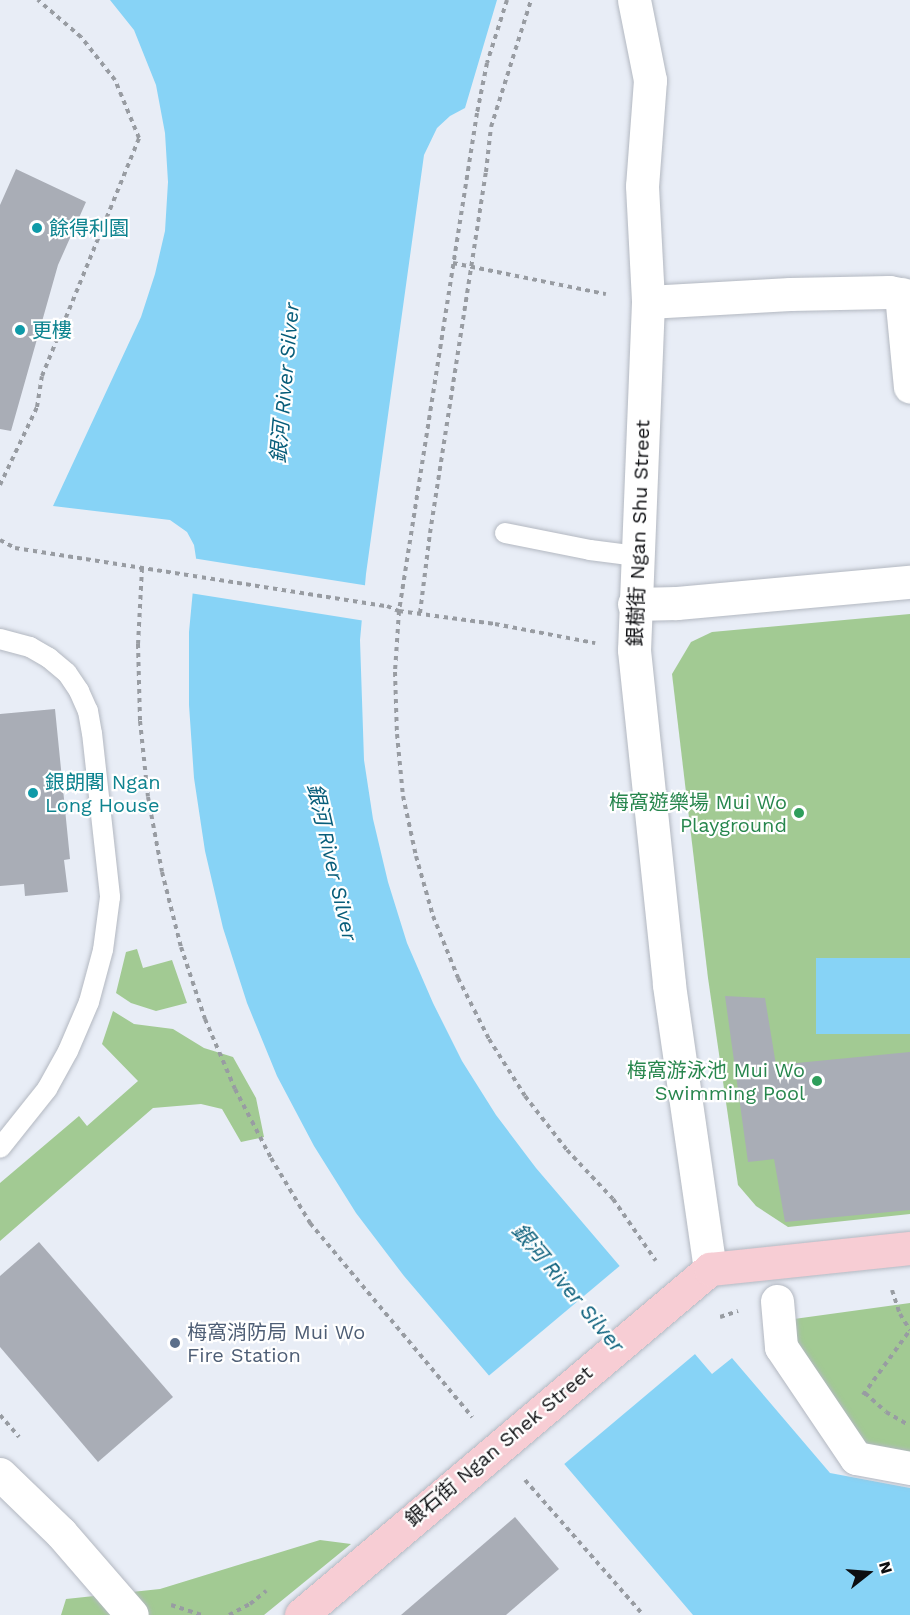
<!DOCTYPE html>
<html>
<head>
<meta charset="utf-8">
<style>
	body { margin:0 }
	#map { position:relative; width:910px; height:1615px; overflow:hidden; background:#e8edf6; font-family:"Work Sans","Noto Sans TC",sans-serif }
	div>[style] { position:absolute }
	.green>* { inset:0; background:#a2ca93 }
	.water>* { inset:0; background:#87d3f6; transform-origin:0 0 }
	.pier>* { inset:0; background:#e8edf6; transform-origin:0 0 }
	.building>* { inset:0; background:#a9adb6 }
	.path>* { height:4px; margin-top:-2px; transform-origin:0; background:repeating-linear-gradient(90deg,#989ca2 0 4.5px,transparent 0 9px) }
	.roads { filter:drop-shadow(0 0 2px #b3b8c1) drop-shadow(0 0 2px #b3b8c1) }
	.lane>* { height:20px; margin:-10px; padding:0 10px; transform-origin:10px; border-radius:10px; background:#fff }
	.street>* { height:33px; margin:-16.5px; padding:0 16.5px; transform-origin:16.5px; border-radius:16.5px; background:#fff }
	.secondary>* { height:33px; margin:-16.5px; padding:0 16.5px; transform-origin:16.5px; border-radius:16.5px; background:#f7cdd4 }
	.dots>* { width:16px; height:16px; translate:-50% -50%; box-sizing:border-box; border:3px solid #fff; border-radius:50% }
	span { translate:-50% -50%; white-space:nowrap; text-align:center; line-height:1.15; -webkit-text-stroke:4.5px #fff; paint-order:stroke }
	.culture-label { font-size:20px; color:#0d838f }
	.left { translate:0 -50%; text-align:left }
	.street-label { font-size:20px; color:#0d0e11 }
	.leisure-label { font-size:20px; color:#27864d }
	.right { translate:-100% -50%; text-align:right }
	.service-label { font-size:20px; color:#4e5e75 }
	.water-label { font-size:21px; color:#075d7a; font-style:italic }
	.north { position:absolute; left:838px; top:1543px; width:60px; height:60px; -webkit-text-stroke:4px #fff; paint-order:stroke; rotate:73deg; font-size:16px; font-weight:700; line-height:24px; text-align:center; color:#0d0e11 }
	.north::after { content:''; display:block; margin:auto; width:21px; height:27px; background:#0d0e11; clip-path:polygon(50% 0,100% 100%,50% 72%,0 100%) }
</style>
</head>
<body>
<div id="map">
	<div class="green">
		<div style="clip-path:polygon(910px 614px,910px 1214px,788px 1227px,756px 1206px,738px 1185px,708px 978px,672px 674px,691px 642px,712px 632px)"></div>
		<div style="clip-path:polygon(137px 949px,143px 968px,172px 960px,187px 1003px,156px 1011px,131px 1003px,116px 993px,126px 952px)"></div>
		<div style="clip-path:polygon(113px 1011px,134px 1024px,173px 1029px,204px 1048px,233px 1057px,256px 1098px,264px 1137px,241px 1142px,222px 1109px,201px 1104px,153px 1108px,0 1241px,0 1183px,79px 1116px,87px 1126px,138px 1081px,102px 1044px)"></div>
		<div style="clip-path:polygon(910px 1303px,910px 1461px,864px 1454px,799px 1361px,794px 1319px)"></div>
		<div style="clip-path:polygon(320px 1540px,351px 1544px,264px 1615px,61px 1615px,66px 1599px,160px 1589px)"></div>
	</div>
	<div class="water">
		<div style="clip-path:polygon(110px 0,497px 0,465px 108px,450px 116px,437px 128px,424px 155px,366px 574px,360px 640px,364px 760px,373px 819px,388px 882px,407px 943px,433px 1003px,462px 1061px,496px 1115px,536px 1168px,712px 1374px,732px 1358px,830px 1473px,910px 1488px,910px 1615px,693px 1615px,404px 1276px,356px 1213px,314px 1146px,277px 1076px,247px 1003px,223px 928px,205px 851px,194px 778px,189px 705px,189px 632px,196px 558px,194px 545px,187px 532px,170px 520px,53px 506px,141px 317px,155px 274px,165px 231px,168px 182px,165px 133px,156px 85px,134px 30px)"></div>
		<div style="left:910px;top:958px;width:76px;height:94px;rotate:90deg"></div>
	</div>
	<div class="pier">
		<div style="left:192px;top:558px;width:178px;height:35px;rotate:9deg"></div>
		<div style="left:622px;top:1264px;width:116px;height:177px;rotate:50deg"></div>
	</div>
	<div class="building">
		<div style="clip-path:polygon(16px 169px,86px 202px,58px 265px,11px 431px,0 429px,0 205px)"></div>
		<div style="clip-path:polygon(55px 709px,70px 859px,64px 860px,68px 892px,25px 896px,24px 884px,0 886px,0 714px)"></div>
		<div style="clip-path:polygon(725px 996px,765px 998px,776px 1065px,910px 1052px,910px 1210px,785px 1222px,774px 1159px,748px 1162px)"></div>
		<div style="clip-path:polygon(39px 1242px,173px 1397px,98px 1462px,0 1347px,0 1276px)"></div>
		<div style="clip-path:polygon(515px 1517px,559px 1569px,506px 1615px,401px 1615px)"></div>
	</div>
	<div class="path">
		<div style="left:507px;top:0;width:66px;rotate:107.6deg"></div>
		<div style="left:487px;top:63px;width:51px;rotate:101.3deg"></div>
		<div style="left:477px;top:113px;width:504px;rotate:98.9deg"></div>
		<div style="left:399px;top:611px;width:61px;rotate:93.8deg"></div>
		<div style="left:395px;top:672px;width:62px;rotate:88.2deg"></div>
		<div style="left:397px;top:734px;width:62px;rotate:84.5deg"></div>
		<div style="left:403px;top:796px;width:61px;rotate:77.8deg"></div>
		<div style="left:416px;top:856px;width:62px;rotate:74.2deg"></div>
		<div style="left:433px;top:916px;width:67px;rotate:68deg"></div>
		<div style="left:458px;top:978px;width:68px;rotate:63.1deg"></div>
		<div style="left:489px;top:1039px;width:67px;rotate:57.7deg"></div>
		<div style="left:525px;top:1096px;width:68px;rotate:52.1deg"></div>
		<div style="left:567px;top:1150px;width:67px;rotate:46.8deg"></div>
		<div style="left:613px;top:1199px;width:75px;rotate:55.3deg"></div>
		<div style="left:453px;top:263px;width:156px;rotate:11.5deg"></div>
		<div style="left:0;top:485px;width:86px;rotate:-64.6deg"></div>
		<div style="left:37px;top:407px;width:31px;rotate:-81deg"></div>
		<div style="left:42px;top:376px;width:257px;rotate:-67.8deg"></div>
		<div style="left:139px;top:138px;width:63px;rotate:-112.5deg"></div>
		<div style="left:115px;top:80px;width:55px;rotate:-128.3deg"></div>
		<div style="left:81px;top:37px;width:57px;rotate:-139.3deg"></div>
		<div style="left:0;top:540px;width:17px;rotate:28deg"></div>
		<div style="left:15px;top:548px;width:376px;rotate:8.9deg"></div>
		<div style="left:387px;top:606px;width:13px;rotate:23deg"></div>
		<div style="left:399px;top:611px;width:97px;rotate:7.7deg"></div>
		<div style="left:495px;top:624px;width:102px;rotate:10.8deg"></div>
		<div style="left:142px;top:568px;width:76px;rotate:93deg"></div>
		<div style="left:138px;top:644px;width:77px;rotate:88.5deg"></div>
		<div style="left:140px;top:721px;width:76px;rotate:84deg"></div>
		<div style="left:148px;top:797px;width:76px;rotate:79.4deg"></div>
		<div style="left:162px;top:872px;width:77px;rotate:75.8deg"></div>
		<div style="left:181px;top:947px;width:76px;rotate:71.6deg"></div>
		<div style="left:205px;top:1019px;width:76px;rotate:66.8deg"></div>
		<div style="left:235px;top:1089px;width:78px;rotate:62.4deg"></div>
		<div style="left:271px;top:1158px;width:76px;rotate:59deg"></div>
		<div style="left:310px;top:1223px;width:253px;rotate:50.1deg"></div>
		<div style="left:420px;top:613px;width:81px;rotate:-82.9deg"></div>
		<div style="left:430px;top:533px;width:365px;rotate:-81.2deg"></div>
		<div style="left:486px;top:172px;width:45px;rotate:-83.7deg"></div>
		<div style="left:491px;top:127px;width:133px;rotate:-72.5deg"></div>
		<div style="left:892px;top:1290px;width:25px;rotate:72deg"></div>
		<div style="left:900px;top:1314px;width:19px;rotate:58deg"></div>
		<div style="left:720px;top:1317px;width:19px;rotate:-18deg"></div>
		<div style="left:865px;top:1393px;width:28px;rotate:42deg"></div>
		<div style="left:886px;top:1412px;width:24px;rotate:30deg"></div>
		<div style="left:863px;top:1395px;width:80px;rotate:-54.1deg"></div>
		<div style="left:0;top:1415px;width:29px;rotate:49deg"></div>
		<div style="left:525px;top:1480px;width:179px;rotate:48.8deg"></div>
		<div style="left:171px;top:1605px;width:32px;rotate:18deg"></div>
		<div style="left:229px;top:1615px;width:24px;rotate:-28deg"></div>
		<div style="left:250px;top:1604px;width:21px;rotate:-39deg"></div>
	</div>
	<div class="roads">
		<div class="lane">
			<div style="left:505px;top:533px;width:87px;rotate:11.3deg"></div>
			<div style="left:590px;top:550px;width:47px;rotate:7.3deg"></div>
			<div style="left:0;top:639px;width:31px;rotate:15deg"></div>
			<div style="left:30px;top:647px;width:22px;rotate:30deg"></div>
			<div style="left:49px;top:658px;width:23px;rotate:40deg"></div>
			<div style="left:67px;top:673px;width:22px;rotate:56deg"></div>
			<div style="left:79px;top:691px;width:22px;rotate:66deg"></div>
			<div style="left:88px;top:711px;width:22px;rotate:80deg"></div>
			<div style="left:92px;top:733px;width:165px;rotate:83.7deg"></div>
			<div style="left:110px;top:897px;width:53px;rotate:97.5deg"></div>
			<div style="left:103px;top:950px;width:54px;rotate:105.1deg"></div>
			<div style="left:89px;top:1002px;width:53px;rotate:113.2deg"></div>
			<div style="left:68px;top:1051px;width:43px;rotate:118.9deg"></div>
			<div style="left:47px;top:1089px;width:75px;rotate:128.5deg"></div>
		</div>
		<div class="street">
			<div style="left:634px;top:0;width:82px;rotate:78.7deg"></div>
			<div style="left:650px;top:80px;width:106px;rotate:94.3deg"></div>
			<div style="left:642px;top:186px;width:116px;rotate:87deg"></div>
			<div style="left:648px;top:302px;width:348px;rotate:92.3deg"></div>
			<div style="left:634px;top:650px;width:337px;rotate:84deg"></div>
			<div style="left:669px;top:985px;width:287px;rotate:81.8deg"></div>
			<div style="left:901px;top:294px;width:93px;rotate:84.5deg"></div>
			<div style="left:648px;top:302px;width:142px;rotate:-3.2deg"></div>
			<div style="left:790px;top:294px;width:99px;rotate:-1.2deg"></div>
			<div style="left:889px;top:292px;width:21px;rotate:11deg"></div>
			<div style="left:634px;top:604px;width:43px;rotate:-1.3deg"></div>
			<div style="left:677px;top:603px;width:234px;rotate:-5.2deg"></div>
			<div style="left:777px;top:1301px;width:46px;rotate:85deg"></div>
			<div style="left:781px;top:1347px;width:134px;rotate:56deg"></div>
			<div style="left:856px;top:1458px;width:55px;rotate:10.5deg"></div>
			<div style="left:0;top:1474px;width:85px;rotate:44deg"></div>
			<div style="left:61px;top:1533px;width:108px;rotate:49.1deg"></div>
		</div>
		<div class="secondary">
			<div style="left:301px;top:1615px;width:536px;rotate:-40.23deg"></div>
			<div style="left:710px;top:1269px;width:201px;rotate:-6deg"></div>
		</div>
	</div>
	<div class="dots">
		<div style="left:37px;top:228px;background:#0f9aa8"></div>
		<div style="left:20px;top:330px;background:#0f9aa8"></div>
		<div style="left:33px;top:793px;background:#0f9aa8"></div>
		<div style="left:799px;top:813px;background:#2e9e5b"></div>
		<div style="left:817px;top:1081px;background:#2e9e5b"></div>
		<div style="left:175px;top:1343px;background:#5c6f8a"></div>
	</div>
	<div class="culture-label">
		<span class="left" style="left:49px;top:228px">餘得利園</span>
		<span class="left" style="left:32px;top:330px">更樓</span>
		<span class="left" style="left:45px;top:794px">銀朗閣 Ngan<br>Long House</span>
	</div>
	<div class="street-label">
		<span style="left:639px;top:533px;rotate:-88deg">銀樹街 Ngan Shu Street</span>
		<span style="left:499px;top:1446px;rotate:-40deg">銀石街 Ngan Shek Street</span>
	</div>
	<div class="leisure-label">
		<span class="right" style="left:787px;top:814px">梅窩遊樂場 Mui Wo<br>Playground</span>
		<span class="right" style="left:805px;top:1082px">梅窩游泳池 Mui Wo<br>Swimming Pool</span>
	</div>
	<div class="service-label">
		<span class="left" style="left:187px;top:1344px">梅窩消防局 Mui Wo<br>Fire Station</span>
	</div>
	<div class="water-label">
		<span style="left:285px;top:383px;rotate:-85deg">銀河 River Silver</span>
		<span style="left:332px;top:862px;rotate:77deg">銀河 River Silver</span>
		<span style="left:568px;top:1288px;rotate:50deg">銀河 River Silver</span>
	</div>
	<div class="north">N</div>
</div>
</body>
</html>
